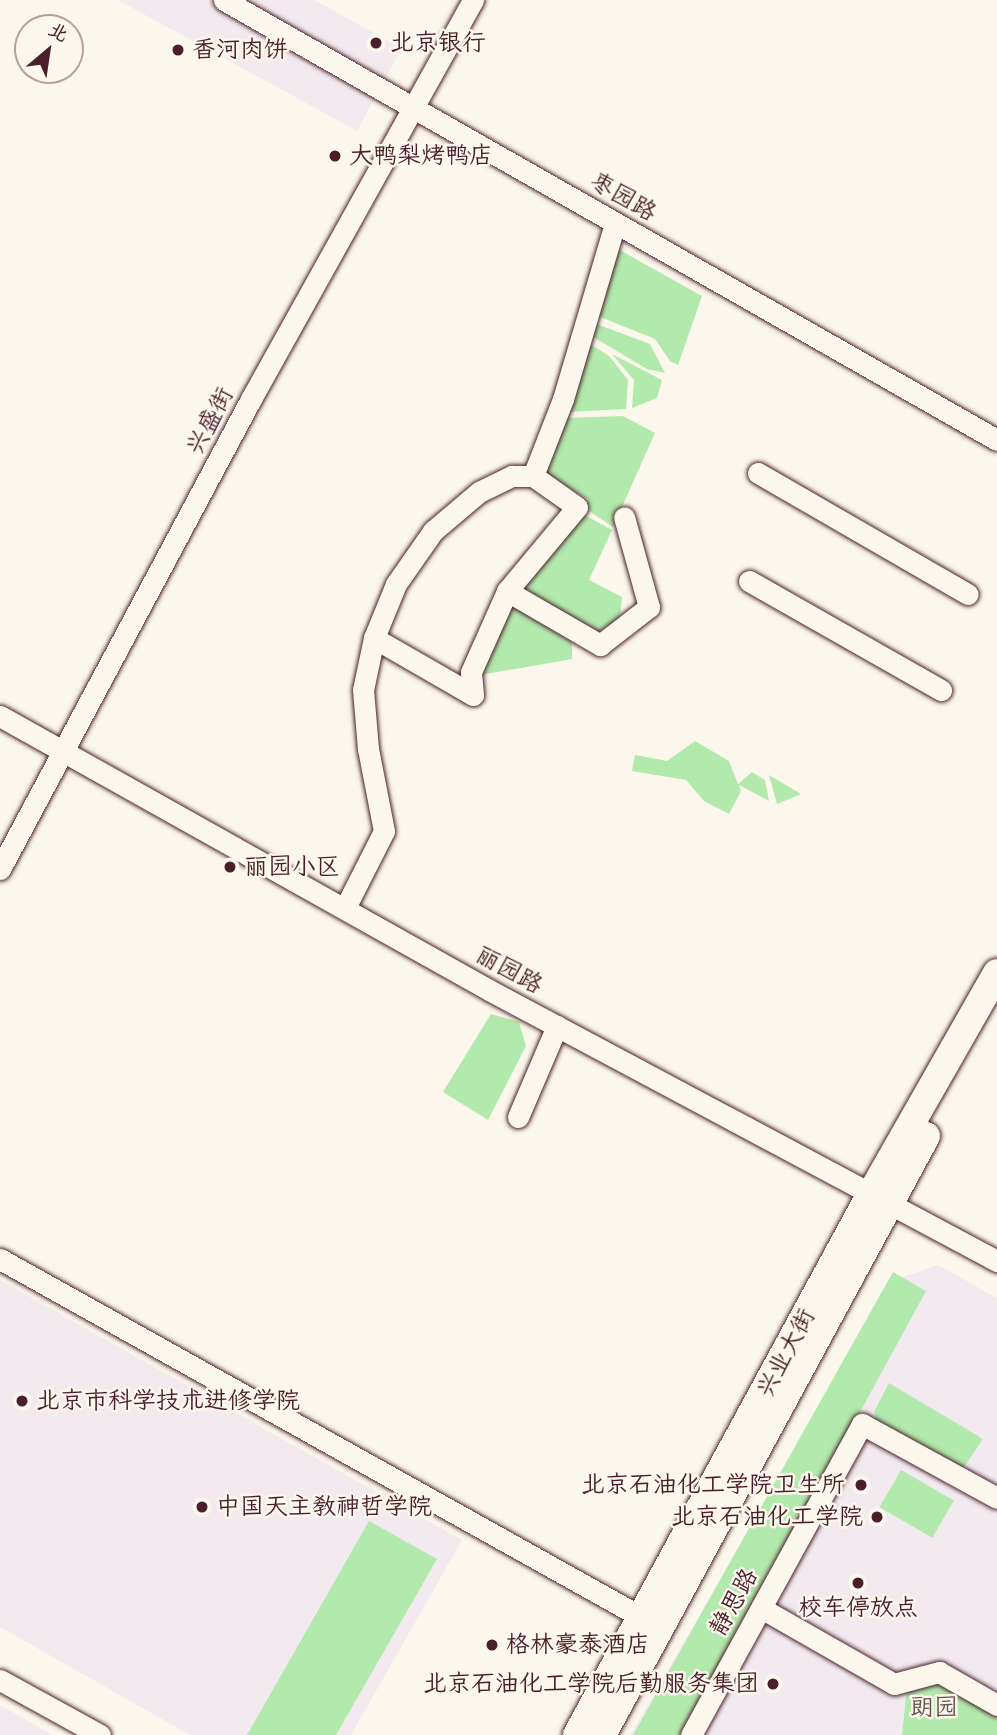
<!DOCTYPE html>
<html>
<head>
<meta charset="utf-8">
<style>
	body { margin:0 }
	#map { position:relative; width:997px; height:1735px; overflow:hidden; background:#fbf7ec; font-family:Caveat,"LXGW WenKai TC",sans-serif }
	div>[style] { position:absolute }
	.built>* { inset:0; background:#f3eaf0 }
	.green>* { inset:0; background:#b2e9ac; transform-origin:0 0 }
	.roads { filter:drop-shadow(0 0 2px #4a1f2b) drop-shadow(0 0 2px #4a1f2b) }
	.minor>* { height:21px; margin:-10.5px; padding:0 10.5px; transform-origin:10.5px; border-radius:10.5px; background:#fbf7ec }
	.major>* { height:28px; margin:-14px; padding:0 14px; transform-origin:14px; border-radius:14px; background:#fbf7ec }
	.dots>* { width:19px; height:19px; translate:-50% -50%; box-sizing:border-box; border:4px solid #fbf7ec; border-radius:50% }
	span { translate:-50% -50%; white-space:nowrap; text-align:center; line-height:1.15; -webkit-text-stroke:5px #fbf7ec; paint-order:stroke }
	.poi-label { font-size:24px; color:#4a1f2b }
	.left { translate:0 -50%; text-align:left }
	.right { translate:-100% -50%; text-align:right }
	.street-label { font-size:24px; color:#4a1f2b }
	.park-label { font-size:24px; color:#64524b }
	.north { position:absolute; left:14px; top:14px; width:70px; height:70px; box-sizing:border-box; background:#fbf7ec; border:2px solid #b4a19f; border-radius:50%; rotate:29deg; font-size:19px; font-weight:700; line-height:28px; text-align:center; color:#4a1f2b }
	.north::after { content:''; display:block; margin:auto; width:24px; height:32px; background:#4a1f2b; clip-path:polygon(50% 0,100% 100%,50% 72%,0 100%) }
</style>
</head>
<body>
<div id="map">
	<div class="built">
		<div style="clip-path:polygon(118px 0,314px 0,402px 48px,357px 131px)"></div>
		<div style="clip-path:polygon(938px 1265px,997px 1298px,997px 1735px,630px 1735px,894px 1280px)"></div>
		<div style="clip-path:polygon(0 1280px,462px 1540px,351px 1735px,190px 1735px,0 1627px)"></div>
		<div style="clip-path:polygon(0 1705px,9px 1710px,52px 1735px,0 1735px)"></div>
	</div>
	<div class="green">
		<div style="clip-path:polygon(616px 248px,702px 296px,678px 365px,670px 361px,655px 339px,598px 316px)"></div>
		<div style="clip-path:polygon(594px 323px,650px 344px,665px 373px,647px 369px,590px 335px)"></div>
		<div style="clip-path:polygon(587px 342px,609px 356px,628px 380px,626px 409px,568px 412px)"></div>
		<div style="clip-path:polygon(612px 354px,662px 380px,657px 398px,632px 408px,634px 380px)"></div>
		<div style="clip-path:polygon(623px 416px,655px 433px,613px 527px,583px 507px,588px 499px,543px 473px,566px 418px)"></div>
		<div style="clip-path:polygon(579px 512px,612px 530px,589px 580px,622px 597px,620px 618px,597px 633px,514px 589px)"></div>
		<div style="clip-path:polygon(507px 600px,572px 636px,572px 659px,480px 675px)"></div>
		<div style="clip-path:polygon(695px 741px,729px 761px,738px 784px,752px 772px,765px 780px,769px 801px,739px 785px,741px 791px,729px 814px,704px 801px,686px 780px,632px 771px,635px 755px,667px 761px)"></div>
		<div style="clip-path:polygon(769px 775px,801px 794px,777px 804px)"></div>
		<div style="clip-path:polygon(491px 1014px,519px 1022px,526px 1046px,488px 1120px,443px 1092px)"></div>
		<div style="clip-path:polygon(893px 1272px,926px 1291px,684px 1735px,633px 1735px)"></div>
		<div style="clip-path:polygon(889px 1383px,983px 1439px,962px 1470px,876px 1421px,874px 1412px)"></div>
		<div style="left:901px;top:1470px;width:61px;height:43px;rotate:30deg"></div>
		<div style="clip-path:polygon(369px 1521px,437px 1559px,336px 1735px,247px 1735px)"></div>
		<div style="clip-path:polygon(937px 1680px,997px 1712px,997px 1735px,902px 1735px,907px 1688px)"></div>
	</div>
	<div class="roads">
		<div class="minor">
			<div style="left:224px;top:0;width:889px;rotate:29.65deg"></div>
			<div style="left:758px;top:473px;width:242px;rotate:30deg"></div>
			<div style="left:749px;top:581px;width:221px;rotate:29.6deg"></div>
			<div style="left:507px;top:591px;width:109px;rotate:-50.2deg"></div>
			<div style="left:577px;top:507px;width:54px;rotate:-144.8deg"></div>
			<div style="left:374px;top:638px;width:114px;rotate:29.9deg"></div>
			<div style="left:473px;top:695px;width:23px;rotate:-95deg"></div>
			<div style="left:471px;top:672px;width:89px;rotate:-66deg"></div>
			<div style="left:507px;top:591px;width:108px;rotate:30.1deg"></div>
			<div style="left:600px;top:645px;width:62px;rotate:-37.8deg"></div>
			<div style="left:649px;top:607px;width:93px;rotate:-105.5deg"></div>
			<div style="left:0;top:716px;width:561px;rotate:29.26deg"></div>
			<div style="left:489px;top:990px;width:576px;rotate:28.08deg"></div>
			<div style="left:0;top:869px;width:533px;rotate:-61.9deg"></div>
			<div style="left:251px;top:399px;width:457px;rotate:-60.9deg"></div>
			<div style="left:345px;top:908px;width:86px;rotate:-63.1deg"></div>
			<div style="left:384px;top:831px;width:84px;rotate:-101deg"></div>
			<div style="left:368px;top:749px;width:59px;rotate:-94.8deg"></div>
			<div style="left:363px;top:690px;width:53px;rotate:-78.1deg"></div>
			<div style="left:374px;top:638px;width:58px;rotate:-67.8deg"></div>
			<div style="left:396px;top:584px;width:65px;rotate:-55.1deg"></div>
			<div style="left:433px;top:531px;width:60px;rotate:-40.3deg"></div>
			<div style="left:479px;top:492px;width:37px;rotate:-26deg"></div>
			<div style="left:512px;top:476px;width:21px"></div>
			<div style="left:533px;top:476px;width:83px;rotate:-68.7deg"></div>
			<div style="left:563px;top:399px;width:184px;rotate:-73.5deg"></div>
			<div style="left:518px;top:1117px;width:99px;rotate:-66.8deg"></div>
			<div style="left:0;top:1259px;width:736px;rotate:29.18deg"></div>
			<div style="left:761px;top:1608px;width:153px;rotate:29.7deg"></div>
			<div style="left:894px;top:1684px;width:47px;rotate:-14.9deg"></div>
			<div style="left:939px;top:1672px;width:67px;rotate:29.6deg"></div>
			<div style="left:0;top:1680px;width:114px;rotate:28.8deg"></div>
			<div style="left:691px;top:1735px;width:355px;rotate:-61.2deg"></div>
			<div style="left:862px;top:1424px;width:154px;rotate:28.7deg"></div>
		</div>
		<div class="major">
			<div style="left:577px;top:1735px;width:618px;rotate:-61.49deg"></div>
			<div style="left:872px;top:1192px;width:252px;rotate:-60.3deg"></div>
			<div style="left:602px;top:1735px;width:681px;rotate:-61.59deg"></div>
		</div>
	</div>
	<div class="dots">
		<div style="left:376px;top:43px;background:#4a1f2b"></div>
		<div style="left:178px;top:50px;background:#4a1f2b"></div>
		<div style="left:335px;top:156px;background:#4a1f2b"></div>
		<div style="left:230px;top:867px;background:#4a1f2b"></div>
		<div style="left:22px;top:1401px;background:#4a1f2b"></div>
		<div style="left:861px;top:1485px;background:#4a1f2b"></div>
		<div style="left:202px;top:1507px;background:#4a1f2b"></div>
		<div style="left:877px;top:1517px;background:#4a1f2b"></div>
		<div style="left:858px;top:1583px;background:#4a1f2b"></div>
		<div style="left:492px;top:1645px;background:#4a1f2b"></div>
		<div style="left:773px;top:1684px;background:#4a1f2b"></div>
	</div>
	<div class="poi-label">
		<span class="left" style="left:390px;top:43px">北京银行</span>
		<span class="left" style="left:192px;top:50px">香河肉饼</span>
		<span class="left" style="left:349px;top:156px">大鸭梨烤鸭店</span>
		<span class="left" style="left:244px;top:867px">丽园小区</span>
		<span class="left" style="left:36px;top:1401px">北京市科学技术进修学院</span>
		<span class="right" style="left:845px;top:1485px">北京石油化工学院卫生所</span>
		<span class="left" style="left:216px;top:1507px">中国天主教神哲学院</span>
		<span class="right" style="left:863px;top:1517px">北京石油化工学院</span>
		<span style="left:858px;top:1608px">校车停放点</span>
		<span class="left" style="left:506px;top:1645px">格林豪泰酒店</span>
		<span class="right" style="left:759px;top:1684px">北京石油化工学院后勤服务集团</span>
	</div>
	<div class="street-label">
		<span style="left:623px;top:197px;rotate:30deg">枣园路</span>
		<span style="left:210px;top:421px;rotate:-62deg">兴盛街</span>
		<span style="left:509px;top:970px;rotate:29deg">丽园路</span>
		<span style="left:786px;top:1353px;rotate:-62deg">兴业大街</span>
		<span style="left:734px;top:1602px;rotate:-61deg">静思路</span>
	</div>
	<div class="park-label">
		<span style="left:934px;top:1708px">朗园</span>
	</div>
	<div class="north">北</div>
</div>
</body>
</html>
